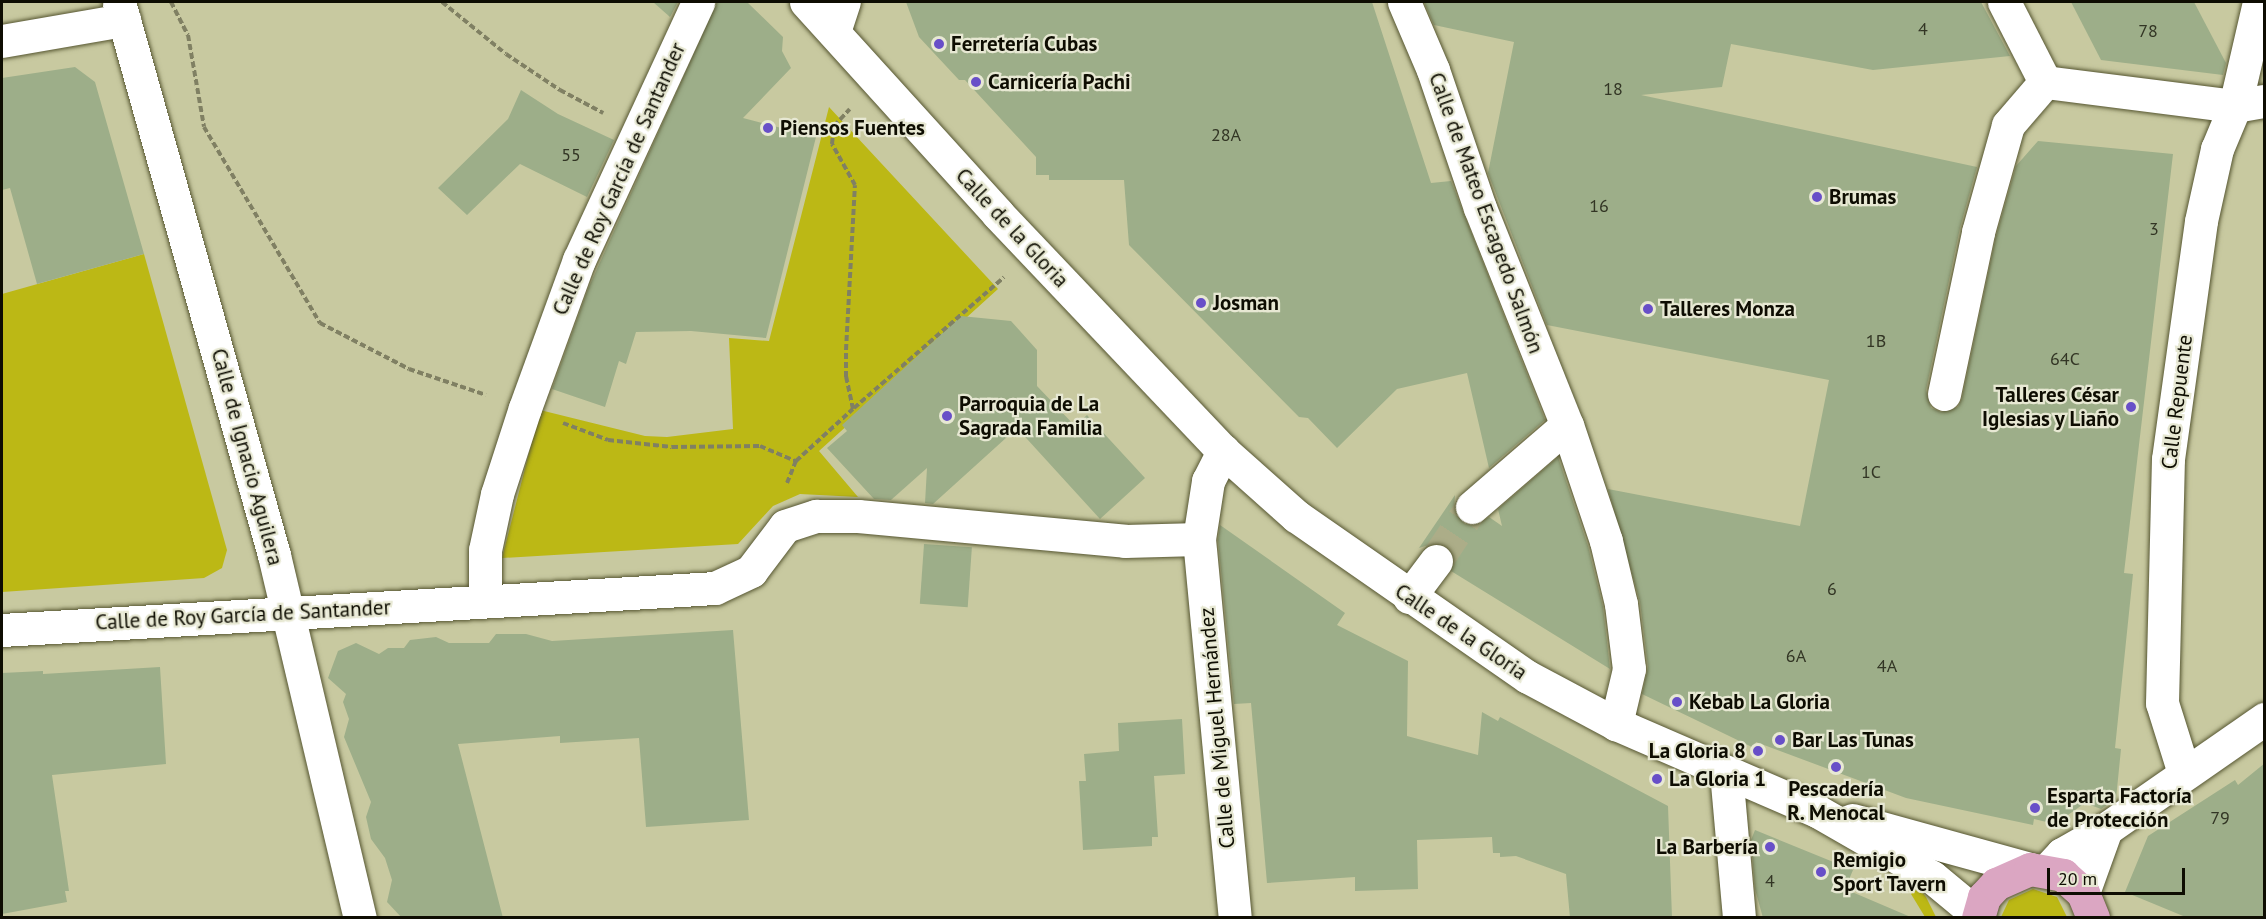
<!DOCTYPE html>
<html>
<head>
<meta charset="utf-8">
<style>
	body { margin:0 }
	#map { position:relative; width:2266px; height:919px; overflow:hidden; background:#c8c9a0; font-family:"PT Sans",sans-serif }
	div>[style] { position:absolute }
	.green>* { inset:0; background:#bcb815 }
	.building>* { inset:0; background:#9dae89; transform-origin:0 0 }
	.minor-tunnel>* { height:33px; margin-top:-16.5px; transform-origin:0; background:repeating-linear-gradient(90deg,#acad88 0 33px,transparent 0 49px) }
	.path>* { height:4px; margin-top:-2px; transform-origin:0; background:repeating-linear-gradient(90deg,#808063 0 6px,transparent 0 9px) }
	.roads { filter:drop-shadow(0 0 2px #565631) drop-shadow(0 0 2px #565631) }
	.minor>* { height:33px; margin:-16.5px; padding:0 16.5px; transform-origin:16.5px; border-radius:16.5px; background:#fff }
	.major>* { height:33px; margin:-16.5px; padding:0 16.5px; transform-origin:16.5px; border-radius:16.5px; background:#dba6c2 }
	.dots>* { width:16px; height:16px; translate:-50% -50%; box-sizing:border-box; border:3px solid #e7e8d3; border-radius:50% }
	span { translate:-50% -50%; white-space:nowrap; text-align:center; line-height:1.15; -webkit-text-stroke:4.5px #e7e8d3; paint-order:stroke }
	.number-label { font-size:18px; color:#323524 }
	.number-label span { -webkit-text-stroke-width:0 }
	.poi-label { font-size:21px; color:#0e0d02; font-weight:700 }
	.left { translate:0 -50%; text-align:left }
	.right { translate:-100% -50%; text-align:right }
	.street-label { font-size:21px; color:#0e0d02 }
	.frame { position:absolute; inset:0; border:3px solid #0e0d02; pointer-events:none }
	.scale { position:absolute; left:2047px; top:868px; width:138px; height:27px; box-sizing:border-box; border:3px solid #0e0d02; border-top:0; padding-left:8px; font-size:18px; line-height:21px; white-space:nowrap; color:#0e0d02; -webkit-text-stroke:4px #e7e8d3; paint-order:stroke }
</style>
</head>
<body>
<div id="map">
	<div class="green">
		<div style="clip-path:polygon(829px 107px,998px 289px,819px 451px,858px 497px,800px 494px,773px 506px,738px 544px,502px 558px,540px 410px,645px 436px,667px 437px,733px 429px,729px 338px,769px 341px)"></div>
		<div style="clip-path:polygon(144px 254px,227px 550px,222px 568px,204px 578px,2px 592px,2px 294px)"></div>
		<div style="clip-path:polygon(1918px 887px,1926px 897px,1936px 917px,1925px 917px,1911px 894px)"></div>
		<div style="clip-path:polygon(2033px 889px,2057px 897px,2067px 917px,2001px 917px,2009px 900px)"></div>
	</div>
	<div class="building">
		<div style="clip-path:polygon(653px 2px,678px 2px,670px 17px)"></div>
		<div style="clip-path:polygon(717px 2px,747px 2px,783px 37px,782px 51px,791px 68px,743px 118px,816px 137px,766px 338px,691px 331px,636px 332px,626px 364px,619px 361px,605px 407px,552px 389px,588px 289px)"></div>
		<div style="clip-path:polygon(906px 2px,1372px 2px,1431px 183px,1451px 181px,1545px 420px,1489px 468px,1467px 373px,1397px 389px,1337px 448px,1308px 418px,1299px 417px,1129px 245px,1124px 180px,1049px 180px,1049px 175px,1036px 175px,1036px 157px,965px 80px,959px 80px,919px 37px)"></div>
		<div style="clip-path:polygon(1424px 2px,1981px 2px,2010px 56px,1873px 70px,1731px 44px,1722px 87px,1641px 95px,1977px 167px,1960px 228px,1926px 390px,1931px 408px,1941px 412px,1958px 407px,1962px 398px,1996px 236px,2016px 166px,2038px 141px,2173px 154px,2124px 573px,2133px 574px,2115px 748px,2121px 749px,2116px 799px,2101px 809px,2085px 803px,2055px 824px,2034px 819px,2033px 825px,1906px 798px,1756px 742px,1754px 748px,1642px 694px,1648px 667px,1640px 602px,1608px 489px,1800px 526px,1829px 380px,1547px 325px,1488px 173px,1514px 42px,1434px 25px)"></div>
		<div style="clip-path:polygon(2071px 2px,2194px 2px,2226px 63px,2223px 75px,2101px 60px)"></div>
		<div style="clip-path:polygon(75px 67px,95px 82px,144px 254px,37px 284px,10px 188px,2px 190px,2px 78px)"></div>
		<div style="clip-path:polygon(521px 90px,558px 114px,614px 140px,587px 197px,520px 164px,467px 215px,438px 188px,508px 119px)"></div>
		<div style="clip-path:polygon(961px 316px,1011px 321px,1037px 350px,1037px 386px,1075px 426px,1087px 415px,1145px 478px,1100px 519px,1017px 428px,933px 504px,925px 503px,927px 468px,891px 500px,874px 499px,827px 448px,847px 431px,842px 425px)"></div>
		<div style="clip-path:polygon(1558px 457px,1588px 546px,1603px 607px,1610px 669px,1451px 571px,1453px 554px,1447px 546px,1438px 542px,1419px 548px,1455px 495px,1454px 511px,1465px 524px,1476px 525px,1489px 517px,1502px 526px,1498px 509px)"></div>
		<div style="clip-path:polygon(1220px 525px,1345px 613px,1337px 625px,1408px 661px,1407px 736px,1478px 755px,1482px 712px,1498px 721px,1500px 717px,1668px 806px,1672px 918px,1570px 918px,1566px 874px,1516px 856px,1500px 857px,1500px 853px,1493px 853px,1492px 837px,1417px 840px,1418px 889px,1355px 891px,1355px 877px,1267px 883px,1251px 703px,1234px 704px,1218px 540px)"></div>
		<div style="left:924px;top:544px;width:48px;height:60px;rotate:4deg"></div>
		<div style="clip-path:polygon(733px 630px,749px 820px,646px 827px,639px 738px,560px 743px,560px 736px,458px 744px,503px 918px,402px 918px,387px 902px,392px 880px,385px 858px,371px 839px,366px 817px,371px 802px,344px 737px,349px 719px,343px 702px,346px 694px,328px 678px,338px 651px,356px 643px,379px 654px,388px 648px,404px 648px,410px 640px,436px 637px,449px 643px,489px 643px,496px 634px,526px 634px,552px 641px)"></div>
		<div style="clip-path:polygon(160px 667px,166px 764px,52px 775px,69px 891px,65px 891px,67px 902px,2px 914px,2px 673px,43px 671px,43px 674px)"></div>
		<div style="clip-path:polygon(1182px 719px,1185px 774px,1154px 776px,1158px 837px,1152px 837px,1152px 846px,1083px 850px,1079px 781px,1086px 781px,1084px 754px,1119px 751px,1118px 723px)"></div>
		<div style="clip-path:polygon(2265px 763px,2265px 918px,2188px 918px,2125px 892px,2148px 836px,2235px 780px,2238px 785px)"></div>
		<div style="clip-path:polygon(1755px 830px,1853px 870px,1845px 889px,1913px 918px,1763px 918px,1755px 889px,1751px 840px)"></div>
	</div>
	<div class="minor-tunnel">
		<div style="left:1436px;top:561px;width:65px;rotate:-56.3deg"></div>
	</div>
	<div class="path">
		<div style="left:171px;top:2px;width:37px;rotate:63deg"></div>
		<div style="left:188px;top:35px;width:93px;rotate:80.1deg"></div>
		<div style="left:204px;top:127px;width:228px;rotate:59.4deg"></div>
		<div style="left:320px;top:323px;width:100px;rotate:27.3deg"></div>
		<div style="left:409px;top:369px;width:81px;rotate:18.7deg"></div>
		<div style="left:442px;top:2px;width:82px;rotate:39.1deg"></div>
		<div style="left:506px;top:54px;width:65px;rotate:33.7deg"></div>
		<div style="left:560px;top:90px;width:49px;rotate:28.1deg"></div>
		<div style="left:854px;top:408px;width:199px;rotate:-41.1deg"></div>
		<div style="left:563px;top:423px;width:48px;rotate:20.7deg"></div>
		<div style="left:608px;top:440px;width:64px;rotate:6.2deg"></div>
		<div style="left:672px;top:447px;width:88px;rotate:-0.7deg"></div>
		<div style="left:760px;top:446px;width:39px;rotate:23deg"></div>
		<div style="left:787px;top:483px;width:24px;rotate:-68deg"></div>
		<div style="left:796px;top:461px;width:77px;rotate:-42.4deg"></div>
		<div style="left:853px;top:409px;width:33px;rotate:-102deg"></div>
		<div style="left:846px;top:377px;width:27px;rotate:-90deg"></div>
		<div style="left:846px;top:350px;width:165px;rotate:-86.9deg"></div>
		<div style="left:855px;top:185px;width:47px;rotate:-119.3deg"></div>
		<div style="left:832px;top:144px;width:18px;rotate:-84deg"></div>
		<div style="left:834px;top:126px;width:23px;rotate:-47deg"></div>
	</div>
	<div class="roads">
		<div class="minor">
			<div style="left:119px;top:2px;width:574px;rotate:74.34deg"></div>
			<div style="left:274px;top:555px;width:373px;rotate:76.7deg"></div>
			<div style="left:806px;top:2px;width:286px;rotate:47.8deg"></div>
			<div style="left:998px;top:214px;width:327px;rotate:46.5deg"></div>
			<div style="left:1223px;top:451px;width:98px;rotate:41.7deg"></div>
			<div style="left:1296px;top:516px;width:282px;rotate:34.8deg"></div>
			<div style="left:1528px;top:677px;width:100px;rotate:28.1deg"></div>
			<div style="left:1616px;top:724px;width:219px;rotate:23.4deg"></div>
			<div style="left:1817px;top:811px;width:133px;rotate:29.9deg"></div>
			<div style="left:1932px;top:877px;width:60px;rotate:39.6deg"></div>
			<div style="left:1404px;top:2px;width:74px;rotate:66.9deg"></div>
			<div style="left:1433px;top:70px;width:146px;rotate:71.2deg"></div>
			<div style="left:1480px;top:208px;width:234px;rotate:68.2deg"></div>
			<div style="left:1567px;top:425px;width:122px;rotate:71.4deg"></div>
			<div style="left:1606px;top:541px;width:65px;rotate:76.6deg"></div>
			<div style="left:1621px;top:604px;width:65px;rotate:83deg"></div>
			<div style="left:1629px;top:669px;width:57px;rotate:103.3deg"></div>
			<div style="left:2004px;top:2px;width:90px;rotate:62.9deg"></div>
			<div style="left:834px;top:32px;width:32px;rotate:-72deg"></div>
			<div style="left:2px;top:41px;width:124px;rotate:-9.8deg"></div>
			<div style="left:2045px;top:82px;width:192px;rotate:7.2deg"></div>
			<div style="left:2235px;top:106px;width:29px;rotate:-10deg"></div>
			<div style="left:1944px;top:394px;width:166px;rotate:-78.1deg"></div>
			<div style="left:1978px;top:232px;width:111px;rotate:-74.3deg"></div>
			<div style="left:2008px;top:125px;width:57px;rotate:-49.3deg"></div>
			<div style="left:1472px;top:507px;width:125px;rotate:-40.8deg"></div>
			<div style="left:1199px;top:539px;width:381px;rotate:84.6deg"></div>
			<div style="left:1409px;top:597px;width:45px;rotate:-53.1deg"></div>
			<div style="left:485px;top:601px;width:51px;rotate:-90deg"></div>
			<div style="left:485px;top:550px;width:57px;rotate:-77.9deg"></div>
			<div style="left:497px;top:494px;width:90px;rotate:-72deg"></div>
			<div style="left:525px;top:408px;width:158px;rotate:-70deg"></div>
			<div style="left:579px;top:260px;width:284px;rotate:-65.2deg"></div>
			<div style="left:2px;top:630px;width:714px;rotate:-3.37deg"></div>
			<div style="left:715px;top:588px;width:40px;rotate:-25deg"></div>
			<div style="left:751px;top:571px;width:56px;rotate:-52.9deg"></div>
			<div style="left:785px;top:526px;width:33px;rotate:-18deg"></div>
			<div style="left:816px;top:516px;width:42px"></div>
			<div style="left:858px;top:516px;width:268px;rotate:5.3deg"></div>
			<div style="left:1125px;top:541px;width:74px;rotate:-1.5deg"></div>
			<div style="left:1199px;top:539px;width:59px;rotate:-81.2deg"></div>
			<div style="left:1208px;top:481px;width:34px;rotate:-63deg"></div>
			<div style="left:1726px;top:772px;width:147px;rotate:84.9deg"></div>
			<div style="left:2184px;top:773px;width:73px;rotate:-107.4deg"></div>
			<div style="left:2162px;top:703px;width:244px;rotate:-88.6deg"></div>
			<div style="left:2168px;top:459px;width:240px;rotate:-82.1deg"></div>
			<div style="left:2201px;top:221px;width:74px;rotate:-77.5deg"></div>
			<div style="left:2217px;top:149px;width:47px;rotate:-67.3deg"></div>
			<div style="left:2235px;top:106px;width:107px;rotate:-77deg"></div>
			<div style="left:1852px;top:820px;width:185px;rotate:15.4deg"></div>
			<div style="left:2047px;top:870px;width:22px;rotate:-47deg"></div>
			<div style="left:2062px;top:854px;width:51px;rotate:-29.6deg"></div>
			<div style="left:2106px;top:829px;width:193px;rotate:-34.8deg"></div>
			<div style="left:2083px;top:893px;width:68px;rotate:-70.2deg"></div>
		</div>
		<div class="major">
			<div style="left:1978px;top:918px;width:22px;rotate:-74deg"></div>
			<div style="left:1984px;top:897px;width:18px;rotate:-47deg"></div>
			<div style="left:1996px;top:884px;width:37px;rotate:-24deg"></div>
			<div style="left:2030px;top:869px;width:34px;rotate:10deg"></div>
			<div style="left:2063px;top:875px;width:27px;rotate:42deg"></div>
			<div style="left:2083px;top:893px;width:27px;rotate:68deg"></div>
		</div>
	</div>
	<div class="dots">
		<div style="left:939px;top:44px;background:#684fc8"></div>
		<div style="left:976px;top:82px;background:#684fc8"></div>
		<div style="left:768px;top:128px;background:#684fc8"></div>
		<div style="left:1817px;top:197px;background:#684fc8"></div>
		<div style="left:1201px;top:303px;background:#684fc8"></div>
		<div style="left:1648px;top:309px;background:#684fc8"></div>
		<div style="left:2131px;top:407px;background:#684fc8"></div>
		<div style="left:947px;top:416px;background:#684fc8"></div>
		<div style="left:1677px;top:702px;background:#684fc8"></div>
		<div style="left:1780px;top:740px;background:#684fc8"></div>
		<div style="left:1758px;top:751px;background:#684fc8"></div>
		<div style="left:1836px;top:767px;background:#684fc8"></div>
		<div style="left:1657px;top:779px;background:#684fc8"></div>
		<div style="left:2035px;top:808px;background:#684fc8"></div>
		<div style="left:1770px;top:847px;background:#684fc8"></div>
		<div style="left:1821px;top:872px;background:#684fc8"></div>
	</div>
	<div class="number-label">
		<span style="left:1923px;top:29px">4</span>
		<span style="left:2148px;top:31px">78</span>
		<span style="left:1613px;top:89px">18</span>
		<span style="left:1226px;top:135px">28A</span>
		<span style="left:571px;top:155px">55</span>
		<span style="left:1599px;top:206px">16</span>
		<span style="left:2154px;top:229px">3</span>
		<span style="left:1876px;top:341px">1B</span>
		<span style="left:2065px;top:359px">64C</span>
		<span style="left:1871px;top:472px">1C</span>
		<span style="left:1832px;top:589px">6</span>
		<span style="left:1796px;top:656px">6A</span>
		<span style="left:1887px;top:666px">4A</span>
		<span style="left:2220px;top:818px">79</span>
		<span style="left:1770px;top:881px">4</span>
	</div>
	<div class="poi-label">
		<span class="left" style="left:951px;top:44px">Ferretería Cubas</span>
		<span class="left" style="left:988px;top:82px">Carnicería Pachi</span>
		<span class="left" style="left:780px;top:128px">Piensos Fuentes</span>
		<span class="left" style="left:1829px;top:197px">Brumas</span>
		<span class="left" style="left:1213px;top:303px">Josman</span>
		<span class="left" style="left:1660px;top:309px">Talleres Monza</span>
		<span class="right" style="left:2119px;top:407px">Talleres César<br>Iglesias y Liaño</span>
		<span class="left" style="left:959px;top:416px">Parroquia de La<br>Sagrada Familia</span>
		<span class="left" style="left:1689px;top:702px">Kebab La Gloria</span>
		<span class="left" style="left:1792px;top:740px">Bar Las Tunas</span>
		<span class="right" style="left:1746px;top:751px">La Gloria 8</span>
		<span class="left" style="left:1669px;top:779px">La Gloria 1</span>
		<span style="left:1836px;top:801px">Pescadería<br>R. Menocal</span>
		<span class="left" style="left:2047px;top:808px">Esparta Factoría<br>de Protección</span>
		<span class="right" style="left:1758px;top:847px">La Barbería</span>
		<span class="left" style="left:1833px;top:872px">Remigio<br>Sport Tavern</span>
	</div>
	<div class="street-label">
		<span style="left:619px;top:179px;rotate:-66deg">Calle de Roy García de Santander</span>
		<span style="left:1486px;top:213px;rotate:70deg">Calle de Mateo Escagedo Salmón</span>
		<span style="left:1012px;top:228px;rotate:47deg">Calle de la Gloria</span>
		<span style="left:2177px;top:402px;rotate:-83deg">Calle Repuente</span>
		<span style="left:247px;top:457px;rotate:75deg">Calle de Ignacio Aguilera</span>
		<span style="left:243px;top:615px;rotate:-3deg">Calle de Roy García de Santander</span>
		<span style="left:1461px;top:632px;rotate:34deg">Calle de la Gloria</span>
		<span style="left:1217px;top:728px;rotate:-95deg">Calle de Miguel Hernández</span>
	</div>
	<div class="frame"></div>
	<div class="scale">20 m</div>
</div>
</body>
</html>
